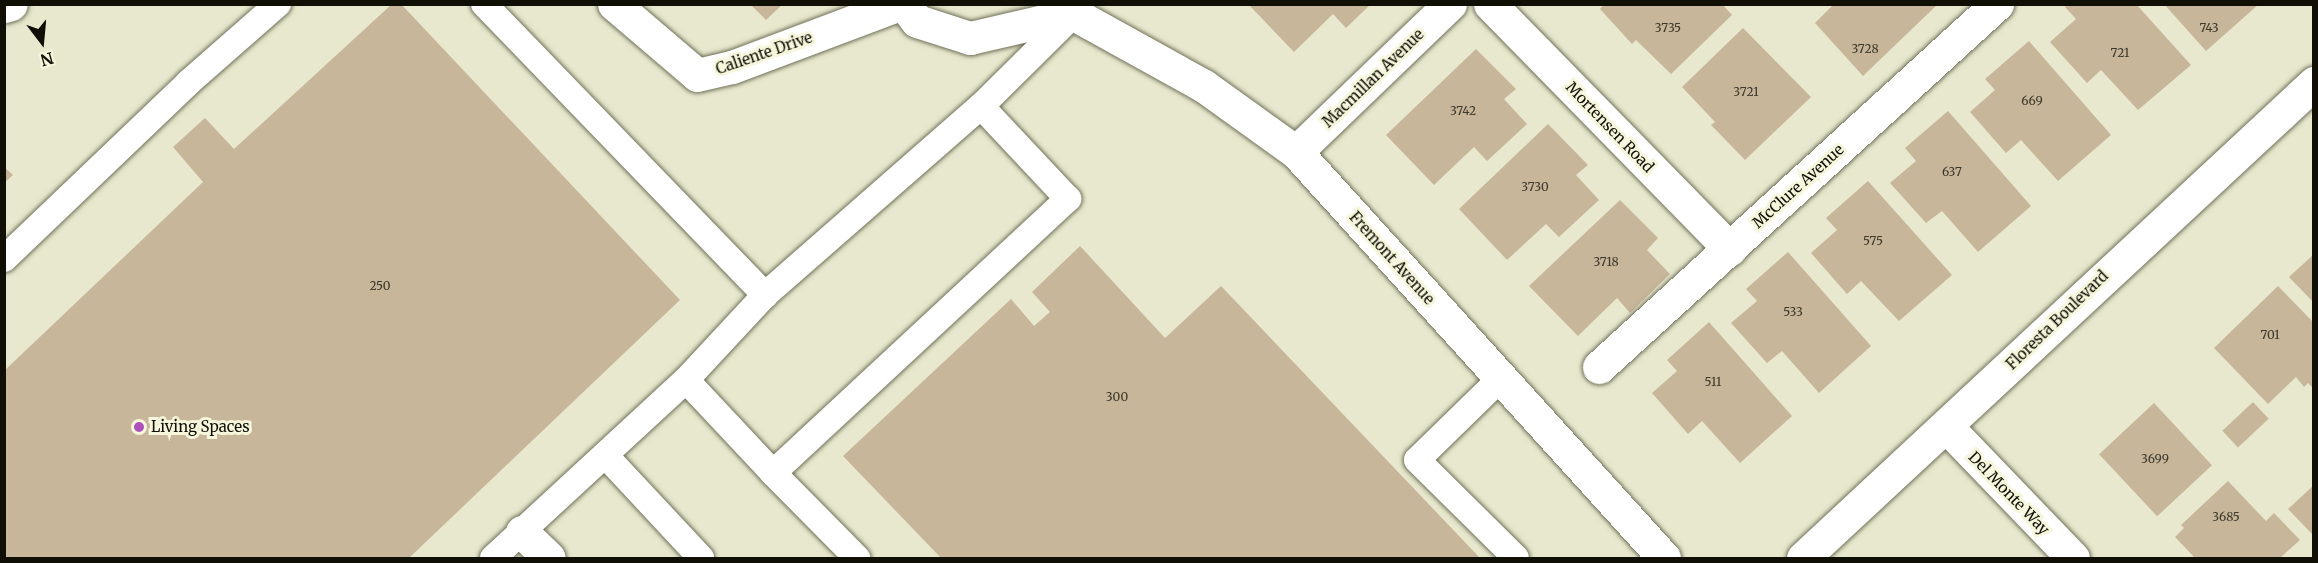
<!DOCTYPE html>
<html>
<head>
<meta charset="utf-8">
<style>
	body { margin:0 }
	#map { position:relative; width:2318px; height:563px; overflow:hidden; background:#e8e8ce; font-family:Merriweather,serif }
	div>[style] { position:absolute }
	.building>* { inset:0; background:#c8b69b; transform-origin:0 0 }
	.roads { filter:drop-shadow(0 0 2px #707159) drop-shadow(0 0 2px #707159) }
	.service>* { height:26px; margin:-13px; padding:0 13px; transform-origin:13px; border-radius:13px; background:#fff }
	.minor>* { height:33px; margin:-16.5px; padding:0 16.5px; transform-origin:16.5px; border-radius:16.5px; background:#fff }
	.tertiary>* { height:33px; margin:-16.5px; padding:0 16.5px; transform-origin:16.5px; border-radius:16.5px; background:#fff }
	.dots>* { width:16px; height:16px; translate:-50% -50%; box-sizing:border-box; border:3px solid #f5f6db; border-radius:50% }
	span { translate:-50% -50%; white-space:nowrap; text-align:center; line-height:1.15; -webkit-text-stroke:6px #f5f6db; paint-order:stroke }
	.number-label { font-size:12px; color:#3d392b }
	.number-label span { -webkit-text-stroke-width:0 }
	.street-label { font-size:15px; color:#0f0f06 }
	.poi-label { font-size:15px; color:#0f0f06 }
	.left { translate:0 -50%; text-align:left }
	.frame { position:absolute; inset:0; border:6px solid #0f0f06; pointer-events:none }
	.north { position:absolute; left:12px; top:12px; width:60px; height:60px; -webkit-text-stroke:4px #f5f6db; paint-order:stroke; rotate:164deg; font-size:16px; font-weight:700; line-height:24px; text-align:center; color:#0f0f06 }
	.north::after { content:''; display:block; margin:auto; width:21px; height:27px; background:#0f0f06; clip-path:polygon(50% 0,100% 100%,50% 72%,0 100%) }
</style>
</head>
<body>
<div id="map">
	<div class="building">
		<div style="clip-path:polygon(392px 4px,401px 4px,680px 300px,409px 558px,4px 558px,4px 371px,203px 182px,173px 147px,205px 118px,234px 149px)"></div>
		<div style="clip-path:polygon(750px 4px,783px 4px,766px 20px)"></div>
		<div style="clip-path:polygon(1248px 4px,1371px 4px,1346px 28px,1333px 14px,1294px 52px)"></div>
		<div style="clip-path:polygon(1604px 4px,1722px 4px,1732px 15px,1671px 74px,1636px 40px,1632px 44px,1600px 9px)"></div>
		<div style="clip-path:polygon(1834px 4px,1938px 4px,1863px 76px,1815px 23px)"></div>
		<div style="clip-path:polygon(2068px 4px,2136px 4px,2191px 65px,2138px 110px,2101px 70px,2087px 83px,2050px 42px,2076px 19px,2065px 7px)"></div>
		<div style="clip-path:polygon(2164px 4px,2259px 4px,2206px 51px)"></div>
		<div style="clip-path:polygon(1743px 28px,1811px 97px,1745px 160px,1711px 125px,1715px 122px,1682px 87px)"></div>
		<div style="clip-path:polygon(2029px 41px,2111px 135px,2058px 181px,2021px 140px,2006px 153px,1970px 112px,1995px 90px,1985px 79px)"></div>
		<div style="clip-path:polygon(1476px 49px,1516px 89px,1504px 99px,1527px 124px,1487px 161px,1474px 147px,1434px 185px,1386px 135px)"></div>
		<div style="clip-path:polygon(1948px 111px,2031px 206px,1978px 252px,1942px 211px,1926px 223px,1890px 183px,1916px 161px,1905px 148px)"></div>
		<div style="clip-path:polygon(1548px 124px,1588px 165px,1576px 175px,1599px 200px,1559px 237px,1546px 224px,1507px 260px,1459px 209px)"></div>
		<div style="clip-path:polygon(4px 167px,13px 175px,4px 183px)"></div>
		<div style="clip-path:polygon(1868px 181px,1952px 275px,1899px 321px,1861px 281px,1847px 294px,1811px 253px,1837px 230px,1826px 218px)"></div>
		<div style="clip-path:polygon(1620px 200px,1658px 238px,1647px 250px,1670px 274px,1630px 313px,1617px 298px,1578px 336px,1529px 286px)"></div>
		<div style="clip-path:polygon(1080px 246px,1165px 338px,1221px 286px,1480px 558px,941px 558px,843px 456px,1011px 299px,1034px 326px,1050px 312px,1032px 292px)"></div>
		<div style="clip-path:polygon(1788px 252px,1871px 346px,1819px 393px,1782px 351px,1767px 363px,1731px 323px,1757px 301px,1746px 289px)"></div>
		<div style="clip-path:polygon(2314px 254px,2314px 303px,2289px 277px)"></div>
		<div style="clip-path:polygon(2278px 286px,2314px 323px,2314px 389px,2308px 383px,2304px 387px,2296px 377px,2268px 404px,2214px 348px)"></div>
		<div style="clip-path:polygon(1709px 322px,1792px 416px,1740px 463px,1702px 421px,1688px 434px,1652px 393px,1677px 371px,1667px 360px)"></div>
		<div style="left:2253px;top:402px;width:23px;height:42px;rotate:47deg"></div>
		<div style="left:2154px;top:403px;width:85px;height:75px;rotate:47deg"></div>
		<div style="clip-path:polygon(2228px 481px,2266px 521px,2274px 513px,2300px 540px,2280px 558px,2195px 558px,2175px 537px,2184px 528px,2181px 525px)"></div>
		<div style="clip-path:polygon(2314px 485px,2314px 536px,2288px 509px)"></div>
	</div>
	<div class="roads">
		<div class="service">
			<div style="left:484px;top:4px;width:405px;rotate:46deg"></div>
			<div style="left:4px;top:259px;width:255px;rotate:-43.7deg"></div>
			<div style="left:188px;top:83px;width:120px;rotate:-41.3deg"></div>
			<div style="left:1501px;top:378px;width:117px;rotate:135.7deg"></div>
			<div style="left:1417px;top:460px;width:139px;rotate:44.7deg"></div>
			<div style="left:686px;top:380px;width:127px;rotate:46.9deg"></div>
			<div style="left:773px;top:473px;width:403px;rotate:-42.9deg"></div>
			<div style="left:1068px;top:199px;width:127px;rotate:-133.1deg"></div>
			<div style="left:605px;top:455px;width:141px;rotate:47deg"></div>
			<div style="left:773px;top:473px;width:120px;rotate:45.3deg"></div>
			<div style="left:493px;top:558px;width:263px;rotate:-42.7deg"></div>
			<div style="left:686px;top:380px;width:116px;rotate:-47.1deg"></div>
			<div style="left:765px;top:295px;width:287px;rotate:-41.2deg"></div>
			<div style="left:981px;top:106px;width:131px;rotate:-44.7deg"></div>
		</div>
		<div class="minor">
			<div style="left:614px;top:4px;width:109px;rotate:40.5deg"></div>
			<div style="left:697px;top:75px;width:36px;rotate:-13deg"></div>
			<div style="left:732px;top:67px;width:179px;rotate:-20.6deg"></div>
			<div style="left:904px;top:4px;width:21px;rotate:53deg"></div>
			<div style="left:917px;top:21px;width:56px;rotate:17.8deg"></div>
			<div style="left:970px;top:38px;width:107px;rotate:-13deg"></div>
			<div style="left:1074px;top:14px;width:14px;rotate:-135deg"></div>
			<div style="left:1490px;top:4px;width:343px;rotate:45.6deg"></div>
			<div style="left:4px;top:6px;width:7px;rotate:-16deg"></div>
			<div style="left:1074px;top:14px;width:149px;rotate:29deg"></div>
			<div style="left:1204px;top:86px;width:113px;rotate:35.7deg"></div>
			<div style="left:1296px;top:152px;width:548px;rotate:47.81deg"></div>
			<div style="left:1296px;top:152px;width:214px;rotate:-43.9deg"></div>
			<div style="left:1599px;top:367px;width:539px;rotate:-42.37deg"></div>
			<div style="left:1946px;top:426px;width:183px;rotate:46.1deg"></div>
			<div style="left:522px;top:532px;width:37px;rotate:44deg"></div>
		</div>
		<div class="tertiary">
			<div style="left:1803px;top:558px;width:698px;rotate:-42.91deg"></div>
		</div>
	</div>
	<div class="dots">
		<div style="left:139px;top:427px;background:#ad52bd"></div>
	</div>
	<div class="number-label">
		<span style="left:1668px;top:28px">3735</span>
		<span style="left:2209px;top:28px">743</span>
		<span style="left:1865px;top:49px">3728</span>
		<span style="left:2120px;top:53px">721</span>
		<span style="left:1746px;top:92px">3721</span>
		<span style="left:2032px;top:101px">669</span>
		<span style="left:1463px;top:111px">3742</span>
		<span style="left:1952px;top:172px">637</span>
		<span style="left:1535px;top:187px">3730</span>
		<span style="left:1873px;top:241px">575</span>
		<span style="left:1606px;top:262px">3718</span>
		<span style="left:380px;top:286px">250</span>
		<span style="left:1793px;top:312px">533</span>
		<span style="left:2270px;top:335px">701</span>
		<span style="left:1713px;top:382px">511</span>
		<span style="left:1117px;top:397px">300</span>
		<span style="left:2155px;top:459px">3699</span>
		<span style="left:2226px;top:517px">3685</span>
	</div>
	<div class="street-label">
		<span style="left:764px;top:53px;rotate:-19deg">Caliente Drive</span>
		<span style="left:1373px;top:78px;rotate:-44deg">Macmillan Avenue</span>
		<span style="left:1610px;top:127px;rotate:46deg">Mortensen Road</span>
		<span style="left:1798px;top:186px;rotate:-42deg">McClure Avenue</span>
		<span style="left:1392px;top:258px;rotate:48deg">Fremont Avenue</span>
		<span style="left:2057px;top:320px;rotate:-44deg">Floresta Boulevard</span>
		<span style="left:2009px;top:493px;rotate:46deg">Del Monte Way</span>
	</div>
	<div class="poi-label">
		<span class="left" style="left:151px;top:427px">Living Spaces</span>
	</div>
	<div class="frame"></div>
	<div class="north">N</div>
</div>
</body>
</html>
